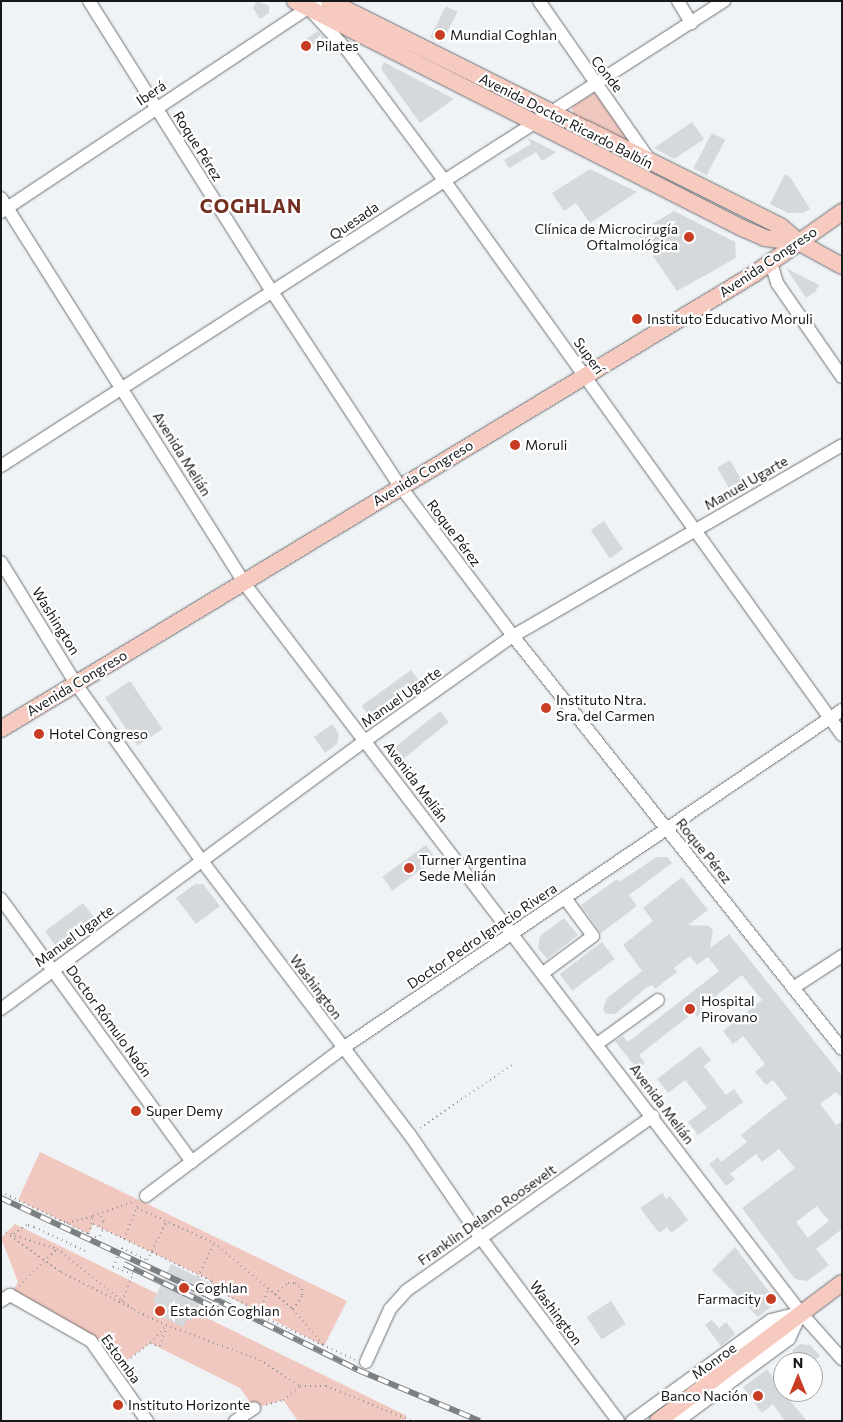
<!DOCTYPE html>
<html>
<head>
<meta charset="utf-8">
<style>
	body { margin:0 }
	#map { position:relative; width:843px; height:1422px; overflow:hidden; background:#eff3f6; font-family:Commissioner,sans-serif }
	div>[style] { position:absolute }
	.green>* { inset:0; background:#f1c8bf }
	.building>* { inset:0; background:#d5d9dc; transform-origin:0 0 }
	.path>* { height:2px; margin-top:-1px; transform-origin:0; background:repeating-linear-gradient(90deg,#94979a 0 1px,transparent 0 5px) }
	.roads { filter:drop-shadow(0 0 1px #6e7174) drop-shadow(0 0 1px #6e7174) }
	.minor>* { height:12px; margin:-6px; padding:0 6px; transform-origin:6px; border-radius:6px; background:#fff }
	.major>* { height:16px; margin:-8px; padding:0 8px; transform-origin:8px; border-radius:8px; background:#f7cac0 }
	.rail>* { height:5.5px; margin-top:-2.75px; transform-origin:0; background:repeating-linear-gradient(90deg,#fff 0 11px,#7d8082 0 22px); box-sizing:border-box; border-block:1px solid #7d8082 }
	.path-bridge>* { height:2px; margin-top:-1px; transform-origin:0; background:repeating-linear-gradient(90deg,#94979a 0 1px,transparent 0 5px) }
	.dots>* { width:14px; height:14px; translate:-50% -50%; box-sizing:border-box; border:2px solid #fff; border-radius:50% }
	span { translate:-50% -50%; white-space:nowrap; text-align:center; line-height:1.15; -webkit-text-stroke:4.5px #fff; paint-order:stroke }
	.poi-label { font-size:14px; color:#161819 }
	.left { translate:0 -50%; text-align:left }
	.right { translate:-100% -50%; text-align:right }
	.street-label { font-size:14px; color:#161819 }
	.district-label { font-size:19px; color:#732f22; font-weight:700; letter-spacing:1px }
	.frame { position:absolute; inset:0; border:2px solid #161819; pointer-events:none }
	.north { position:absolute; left:773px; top:1352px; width:50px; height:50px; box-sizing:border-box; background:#fff; border:1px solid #a2a3a3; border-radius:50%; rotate:0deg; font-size:14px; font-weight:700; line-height:20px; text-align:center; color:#161819 }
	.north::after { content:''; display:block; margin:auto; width:18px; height:22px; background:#c73c23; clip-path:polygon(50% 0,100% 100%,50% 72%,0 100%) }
</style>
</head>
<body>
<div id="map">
	<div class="green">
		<div style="clip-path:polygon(594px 93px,599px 94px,627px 135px,627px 144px,573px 116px,572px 107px)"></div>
		<div style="clip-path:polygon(40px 1152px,347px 1301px,324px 1346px,210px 1287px,212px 1281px,103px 1229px,93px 1224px,89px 1234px,18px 1200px)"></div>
		<div style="clip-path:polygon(15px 1224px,407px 1416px,403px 1421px,298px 1421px,283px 1400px,254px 1408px,240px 1388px,150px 1343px,113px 1371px,91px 1341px,10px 1295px,18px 1282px,1px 1238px)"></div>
	</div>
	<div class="building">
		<div style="clip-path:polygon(257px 1px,269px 6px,269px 13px,260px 19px,253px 8px)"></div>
		<div style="left:446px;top:6px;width:13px;height:35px;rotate:27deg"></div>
		<div style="clip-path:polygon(318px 31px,324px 37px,304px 51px,299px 43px)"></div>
		<div style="clip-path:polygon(384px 62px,439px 91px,454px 99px,420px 123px,381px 69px)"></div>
		<div style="clip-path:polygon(692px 122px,704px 139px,674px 159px,654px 148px)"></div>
		<div style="left:712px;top:133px;width:15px;height:40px;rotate:28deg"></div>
		<div style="clip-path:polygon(528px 138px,556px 152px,542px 161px,536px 152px,509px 168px,504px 160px,531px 144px)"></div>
		<div style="clip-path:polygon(590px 169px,637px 192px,590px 223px,576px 203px,564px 211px,552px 193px)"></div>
		<div style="clip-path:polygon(785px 174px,790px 177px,810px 209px,803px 213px,788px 213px,770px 204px)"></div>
		<div style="clip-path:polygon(674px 211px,735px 242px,736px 258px,677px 291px,637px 233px)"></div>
		<div style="clip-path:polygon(786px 268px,819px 285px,815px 292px,806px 298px)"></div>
		<div style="left:730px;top:460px;width:28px;height:15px;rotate:60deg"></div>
		<div style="left:604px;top:521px;width:34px;height:16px;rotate:56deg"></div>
		<div style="left:411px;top:670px;width:14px;height:61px;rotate:54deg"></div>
		<div style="left:130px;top:681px;width:58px;height:30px;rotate:56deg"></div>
		<div style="left:440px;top:711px;width:14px;height:58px;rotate:51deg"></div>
		<div style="clip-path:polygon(332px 724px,339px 734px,337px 744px,325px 753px,314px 737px)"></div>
		<div style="left:426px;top:845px;width:17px;height:54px;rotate:54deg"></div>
		<div style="clip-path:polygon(657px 857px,667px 857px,672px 863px,629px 895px,637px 906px,601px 933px,581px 905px,617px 879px,619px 882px)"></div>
		<div style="clip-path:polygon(evenodd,682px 877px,708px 910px,688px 925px,709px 926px,713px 930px,710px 948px,729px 934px,842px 1076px,842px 1098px,836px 1092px,820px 1104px,836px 1125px,842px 1121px,842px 1229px,816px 1249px,829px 1265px,807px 1281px,795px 1279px,742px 1208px,795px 1168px,779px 1149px,762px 1162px,756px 1154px,730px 1174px,735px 1179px,726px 1186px,709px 1164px,718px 1157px,721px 1162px,747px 1142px,741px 1135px,787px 1098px,773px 1080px,766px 1085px,755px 1072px,765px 1064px,743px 1036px,733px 1044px,723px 1031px,762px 1000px,742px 975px,702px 1007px,705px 1010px,697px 1017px,694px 1012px,639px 1055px,645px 1063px,637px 1069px,615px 1041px,623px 1036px,628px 1042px,719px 971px,708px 957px,697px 965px,690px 956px,674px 968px,677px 972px,655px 989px,652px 985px,646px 988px,615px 1014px,606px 1014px,603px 1009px,607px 998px,642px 971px,623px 945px,653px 921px,643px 908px,682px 877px,817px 1206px,829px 1221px,808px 1238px,796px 1222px,817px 1206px)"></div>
		<div style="clip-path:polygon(195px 884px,203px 884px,220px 906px,196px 924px,176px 898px)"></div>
		<div style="clip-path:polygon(83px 903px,96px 920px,62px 945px,55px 945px,45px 931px)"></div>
		<div style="clip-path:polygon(564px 918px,578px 935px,547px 959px,538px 948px,540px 936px)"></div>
		<div style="left:602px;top:942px;width:21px;height:53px;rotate:53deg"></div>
		<div style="clip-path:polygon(700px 1046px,711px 1060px,704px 1066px,726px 1095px,734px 1089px,743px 1102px,698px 1135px,688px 1122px,707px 1108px,685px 1080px,668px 1093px,657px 1079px)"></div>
		<div style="clip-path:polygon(662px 1193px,666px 1199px,670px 1196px,688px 1220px,671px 1233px,667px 1227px,659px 1233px,640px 1208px)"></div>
		<div style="clip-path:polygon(735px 1247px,777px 1302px,758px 1317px,712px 1270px)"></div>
		<div style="clip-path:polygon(171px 1264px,210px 1283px,191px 1321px,187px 1319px,183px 1327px,154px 1313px,158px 1305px,153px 1302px)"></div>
		<div style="left:611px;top:1301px;width:27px;height:29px;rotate:57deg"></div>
		<div style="clip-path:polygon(712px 1320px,719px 1328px,726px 1322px,735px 1334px,721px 1346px,705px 1325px)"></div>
		<div style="clip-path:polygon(800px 1344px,810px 1345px,820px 1356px,813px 1362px,800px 1362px,792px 1350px)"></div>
		<div style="clip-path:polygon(767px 1369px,783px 1392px,807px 1421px,785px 1421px,773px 1404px,762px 1413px,743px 1387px)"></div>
	</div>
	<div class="path">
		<div style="left:420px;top:1128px;width:113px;rotate:-34.5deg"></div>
		<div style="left:1px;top:1192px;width:98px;rotate:25.5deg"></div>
		<div style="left:89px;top:1234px;width:18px;rotate:-77deg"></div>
		<div style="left:93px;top:1216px;width:45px;rotate:-19.7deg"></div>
		<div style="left:137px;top:1208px;width:85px;rotate:24.4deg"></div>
		<div style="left:214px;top:1243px;width:103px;rotate:39.9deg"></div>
		<div style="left:293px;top:1309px;width:47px;rotate:50.2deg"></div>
		<div style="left:67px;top:1223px;width:27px;rotate:-15deg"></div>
		<div style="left:93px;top:1224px;width:132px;rotate:25.6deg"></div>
		<div style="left:212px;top:1281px;width:6px;rotate:108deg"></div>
		<div style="left:210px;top:1287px;width:55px;rotate:25.6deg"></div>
		<div style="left:260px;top:1311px;width:4px;rotate:104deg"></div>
		<div style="left:259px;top:1315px;width:106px;rotate:25.1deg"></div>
		<div style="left:99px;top:1226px;width:7px;rotate:-45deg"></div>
		<div style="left:104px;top:1221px;width:8px;rotate:-120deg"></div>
		<div style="left:1px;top:1231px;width:59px;rotate:17.8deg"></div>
		<div style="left:57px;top:1249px;width:98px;rotate:38.4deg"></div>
		<div style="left:134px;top:1310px;width:35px;rotate:25deg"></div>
		<div style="left:166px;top:1325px;width:100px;rotate:20.4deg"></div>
		<div style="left:260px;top:1360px;width:48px;rotate:33deg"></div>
		<div style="left:300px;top:1386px;width:26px"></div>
		<div style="left:326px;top:1386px;width:93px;rotate:22.1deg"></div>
		<div style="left:95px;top:1237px;width:5px;rotate:-11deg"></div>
		<div style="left:100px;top:1236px;width:8px;rotate:-67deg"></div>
		<div style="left:124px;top:1239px;width:38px;rotate:-68deg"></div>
		<div style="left:122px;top:1248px;width:28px;rotate:26deg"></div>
		<div style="left:147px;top:1260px;width:44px;rotate:-62.9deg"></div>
		<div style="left:85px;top:1251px;width:56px;rotate:-154.8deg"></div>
		<div style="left:34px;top:1227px;width:7px;rotate:-164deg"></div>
		<div style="left:27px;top:1225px;width:20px;rotate:147deg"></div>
		<div style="left:10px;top:1236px;width:62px;rotate:35.2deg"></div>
		<div style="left:61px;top:1272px;width:76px;rotate:27.2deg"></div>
		<div style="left:113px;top:1267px;width:21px;rotate:19deg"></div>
		<div style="left:198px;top:1277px;width:38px;rotate:-65deg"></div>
		<div style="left:19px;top:1286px;width:53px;rotate:-44.2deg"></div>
		<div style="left:274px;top:1294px;width:18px;rotate:-38deg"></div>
		<div style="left:288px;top:1283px;width:7px"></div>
		<div style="left:295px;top:1283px;width:9px;rotate:41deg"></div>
		<div style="left:302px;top:1289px;width:7px;rotate:90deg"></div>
		<div style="left:302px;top:1296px;width:16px;rotate:125deg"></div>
		<div style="left:122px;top:1301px;width:27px;rotate:-68deg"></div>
		<div style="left:260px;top:1311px;width:22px;rotate:-69deg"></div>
		<div style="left:150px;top:1343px;width:10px;rotate:17deg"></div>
		<div style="left:160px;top:1346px;width:19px;rotate:-72deg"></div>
		<div style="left:123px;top:1364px;width:34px;rotate:-38deg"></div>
		<div style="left:150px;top:1343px;width:23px;rotate:-47deg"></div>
		<div style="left:266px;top:1405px;width:18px;rotate:-16deg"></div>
		<div style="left:283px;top:1400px;width:22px;rotate:-39deg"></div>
	</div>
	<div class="roads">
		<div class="minor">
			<div style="left:89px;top:1px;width:345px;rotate:57.8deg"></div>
			<div style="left:273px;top:293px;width:231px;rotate:56.7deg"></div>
			<div style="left:400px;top:486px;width:188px;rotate:53deg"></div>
			<div style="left:513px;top:636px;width:528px;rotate:51.46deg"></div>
			<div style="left:539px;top:1px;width:195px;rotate:55.2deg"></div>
			<div style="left:678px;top:1px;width:26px;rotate:59deg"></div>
			<div style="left:313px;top:13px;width:50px;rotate:47.4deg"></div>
			<div style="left:347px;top:50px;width:162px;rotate:53.3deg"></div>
			<div style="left:444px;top:180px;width:683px;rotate:54.36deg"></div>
			<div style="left:1px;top:198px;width:455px;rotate:57.7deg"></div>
			<div style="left:244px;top:583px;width:918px;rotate:52.66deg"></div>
			<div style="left:801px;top:1313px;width:62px;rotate:48.3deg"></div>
			<div style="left:1px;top:212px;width:382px;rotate:-33.6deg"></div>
			<div style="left:771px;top:263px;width:21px;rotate:73deg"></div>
			<div style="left:777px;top:283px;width:114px;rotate:55.3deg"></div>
			<div style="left:1px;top:466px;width:860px;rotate:-32.75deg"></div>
			<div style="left:1px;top:562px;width:143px;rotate:58.4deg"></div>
			<div style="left:76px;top:684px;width:217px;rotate:54.6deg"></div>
			<div style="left:202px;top:861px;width:344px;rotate:52.8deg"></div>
			<div style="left:410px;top:1135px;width:124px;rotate:55.5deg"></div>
			<div style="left:480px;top:1237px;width:230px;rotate:53.1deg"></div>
			<div style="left:1px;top:899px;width:325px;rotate:54deg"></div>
			<div style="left:543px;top:973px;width:62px;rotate:-36.5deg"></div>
			<div style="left:593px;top:936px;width:47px;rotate:-126.4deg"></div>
			<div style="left:793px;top:988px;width:59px;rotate:-33.1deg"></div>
			<div style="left:1px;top:1009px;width:452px;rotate:-36.4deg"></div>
			<div style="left:365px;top:741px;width:181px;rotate:-35.4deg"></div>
			<div style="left:513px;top:636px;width:380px;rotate:-30.1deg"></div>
			<div style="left:597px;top:1044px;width:75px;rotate:-35.8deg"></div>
			<div style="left:146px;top:1196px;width:246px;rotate:-36.9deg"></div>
			<div style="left:343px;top:1048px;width:603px;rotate:-34.11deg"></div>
			<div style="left:1px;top:1301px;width:11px;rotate:-34deg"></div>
			<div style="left:10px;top:1295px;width:93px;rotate:29.6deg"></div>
			<div style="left:91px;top:1341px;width:98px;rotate:55deg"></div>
			<div style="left:366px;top:1362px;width:58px;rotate:-65.6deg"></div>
			<div style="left:390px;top:1309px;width:24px;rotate:-48deg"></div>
			<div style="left:406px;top:1291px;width:303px;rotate:-35.3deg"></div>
			<div style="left:235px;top:1421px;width:23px;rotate:-34deg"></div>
			<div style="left:632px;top:1421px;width:172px;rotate:-36deg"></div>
			<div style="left:771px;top:1320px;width:29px;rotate:-14deg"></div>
			<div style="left:678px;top:1421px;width:138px;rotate:-36.5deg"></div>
			<div style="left:789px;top:1339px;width:26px;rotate:-65deg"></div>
		</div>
		<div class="major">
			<div style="left:295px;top:1px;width:501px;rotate:26.92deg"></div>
			<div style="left:742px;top:228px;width:25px;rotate:23deg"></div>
			<div style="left:765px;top:238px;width:35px;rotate:8deg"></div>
			<div style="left:329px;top:1px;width:504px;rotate:26.51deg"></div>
			<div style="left:780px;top:226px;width:26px;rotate:40deg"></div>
			<div style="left:800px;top:243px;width:48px;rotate:28.7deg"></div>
			<div style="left:1px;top:729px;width:880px;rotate:-31.14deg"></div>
			<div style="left:754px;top:274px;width:108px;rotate:-35.2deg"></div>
			<div style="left:658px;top:1421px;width:230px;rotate:-36.9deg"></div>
		</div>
	</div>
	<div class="rail">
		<div style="left:1px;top:1198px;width:203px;rotate:25.1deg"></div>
		<div style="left:185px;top:1284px;width:193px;rotate:26.4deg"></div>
		<div style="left:358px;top:1370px;width:132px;rotate:22.7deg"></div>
		<div style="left:124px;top:1264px;width:113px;rotate:25.7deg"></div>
	</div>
	<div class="path-bridge">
		<div style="left:113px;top:1267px;width:21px;rotate:-65deg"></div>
	</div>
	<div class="dots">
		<div style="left:440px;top:35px;background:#c73c23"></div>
		<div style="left:306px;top:46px;background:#c73c23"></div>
		<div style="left:689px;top:237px;background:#c73c23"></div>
		<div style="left:637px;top:319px;background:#c73c23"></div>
		<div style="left:515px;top:445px;background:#c73c23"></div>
		<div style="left:546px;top:708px;background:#c73c23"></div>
		<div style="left:39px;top:734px;background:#c73c23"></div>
		<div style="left:409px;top:868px;background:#c73c23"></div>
		<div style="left:690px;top:1009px;background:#c73c23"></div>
		<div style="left:136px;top:1111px;background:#c73c23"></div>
		<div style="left:184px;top:1288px;background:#c73c23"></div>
		<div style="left:771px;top:1299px;background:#c73c23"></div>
		<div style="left:160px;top:1311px;background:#c73c23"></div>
		<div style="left:758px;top:1396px;background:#c73c23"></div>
		<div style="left:118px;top:1405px;background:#c73c23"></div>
	</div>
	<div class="poi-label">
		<span class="left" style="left:450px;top:35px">Mundial Coghlan</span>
		<span class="left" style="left:316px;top:46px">Pilates</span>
		<span class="right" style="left:678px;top:237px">Clínica de Microcirugía<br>Oftalmológica</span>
		<span class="left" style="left:647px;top:319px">Instituto Educativo Moruli</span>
		<span class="left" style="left:525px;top:445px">Moruli</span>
		<span class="left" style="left:556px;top:708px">Instituto Ntra.<br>Sra. del Carmen</span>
		<span class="left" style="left:49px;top:734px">Hotel Congreso</span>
		<span class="left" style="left:419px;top:868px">Turner Argentina<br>Sede Melián</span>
		<span class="left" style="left:701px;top:1009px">Hospital<br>Pirovano</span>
		<span class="left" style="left:146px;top:1111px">Super Demy</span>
		<span class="left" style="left:195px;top:1288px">Coghlan</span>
		<span class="right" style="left:761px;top:1299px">Farmacity</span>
		<span class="left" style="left:170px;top:1311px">Estación Coghlan</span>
		<span class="right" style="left:748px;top:1396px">Banco Nación</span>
		<span class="left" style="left:128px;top:1405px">Instituto Horizonte</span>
	</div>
	<div class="street-label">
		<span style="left:607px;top:74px;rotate:52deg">Conde</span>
		<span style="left:151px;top:93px;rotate:-34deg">Iberá</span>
		<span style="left:566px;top:121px;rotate:27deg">Avenida Doctor Ricardo Balbín</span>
		<span style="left:198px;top:146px;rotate:58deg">Roque Pérez</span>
		<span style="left:354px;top:221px;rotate:-34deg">Quesada</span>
		<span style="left:768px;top:262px;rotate:-34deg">Avenida Congreso</span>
		<span style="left:589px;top:356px;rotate:54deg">Superí</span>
		<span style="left:182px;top:454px;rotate:58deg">Avenida Melián</span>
		<span style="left:423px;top:473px;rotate:-31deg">Avenida Congreso</span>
		<span style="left:746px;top:483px;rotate:-30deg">Manuel Ugarte</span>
		<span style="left:454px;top:533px;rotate:53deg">Roque Pérez</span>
		<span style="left:56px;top:621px;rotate:58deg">Washington</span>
		<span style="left:77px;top:683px;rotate:-31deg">Avenida Congreso</span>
		<span style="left:401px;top:697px;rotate:-35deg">Manuel Ugarte</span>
		<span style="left:416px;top:782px;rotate:53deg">Avenida Melián</span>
		<span style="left:704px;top:851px;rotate:51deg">Roque Pérez</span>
		<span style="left:74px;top:936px;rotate:-36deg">Manuel Ugarte</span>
		<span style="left:482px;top:936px;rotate:-34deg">Doctor Pedro Ignacio Rivera</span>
		<span style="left:316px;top:987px;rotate:53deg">Washington</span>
		<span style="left:109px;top:1021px;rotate:54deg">Doctor Rómulo Naón</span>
		<span style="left:662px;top:1104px;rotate:53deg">Avenida Melián</span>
		<span style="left:487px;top:1215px;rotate:-35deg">Franklin Delano Roosevelt</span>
		<span style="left:556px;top:1313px;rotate:53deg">Washington</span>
		<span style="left:121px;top:1359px;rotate:54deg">Estomba</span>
		<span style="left:714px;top:1361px;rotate:-36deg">Monroe</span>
	</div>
	<div class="district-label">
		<span style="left:251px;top:206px">COGHLAN</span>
	</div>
	<div class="frame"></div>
	<div class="north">N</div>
</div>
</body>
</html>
